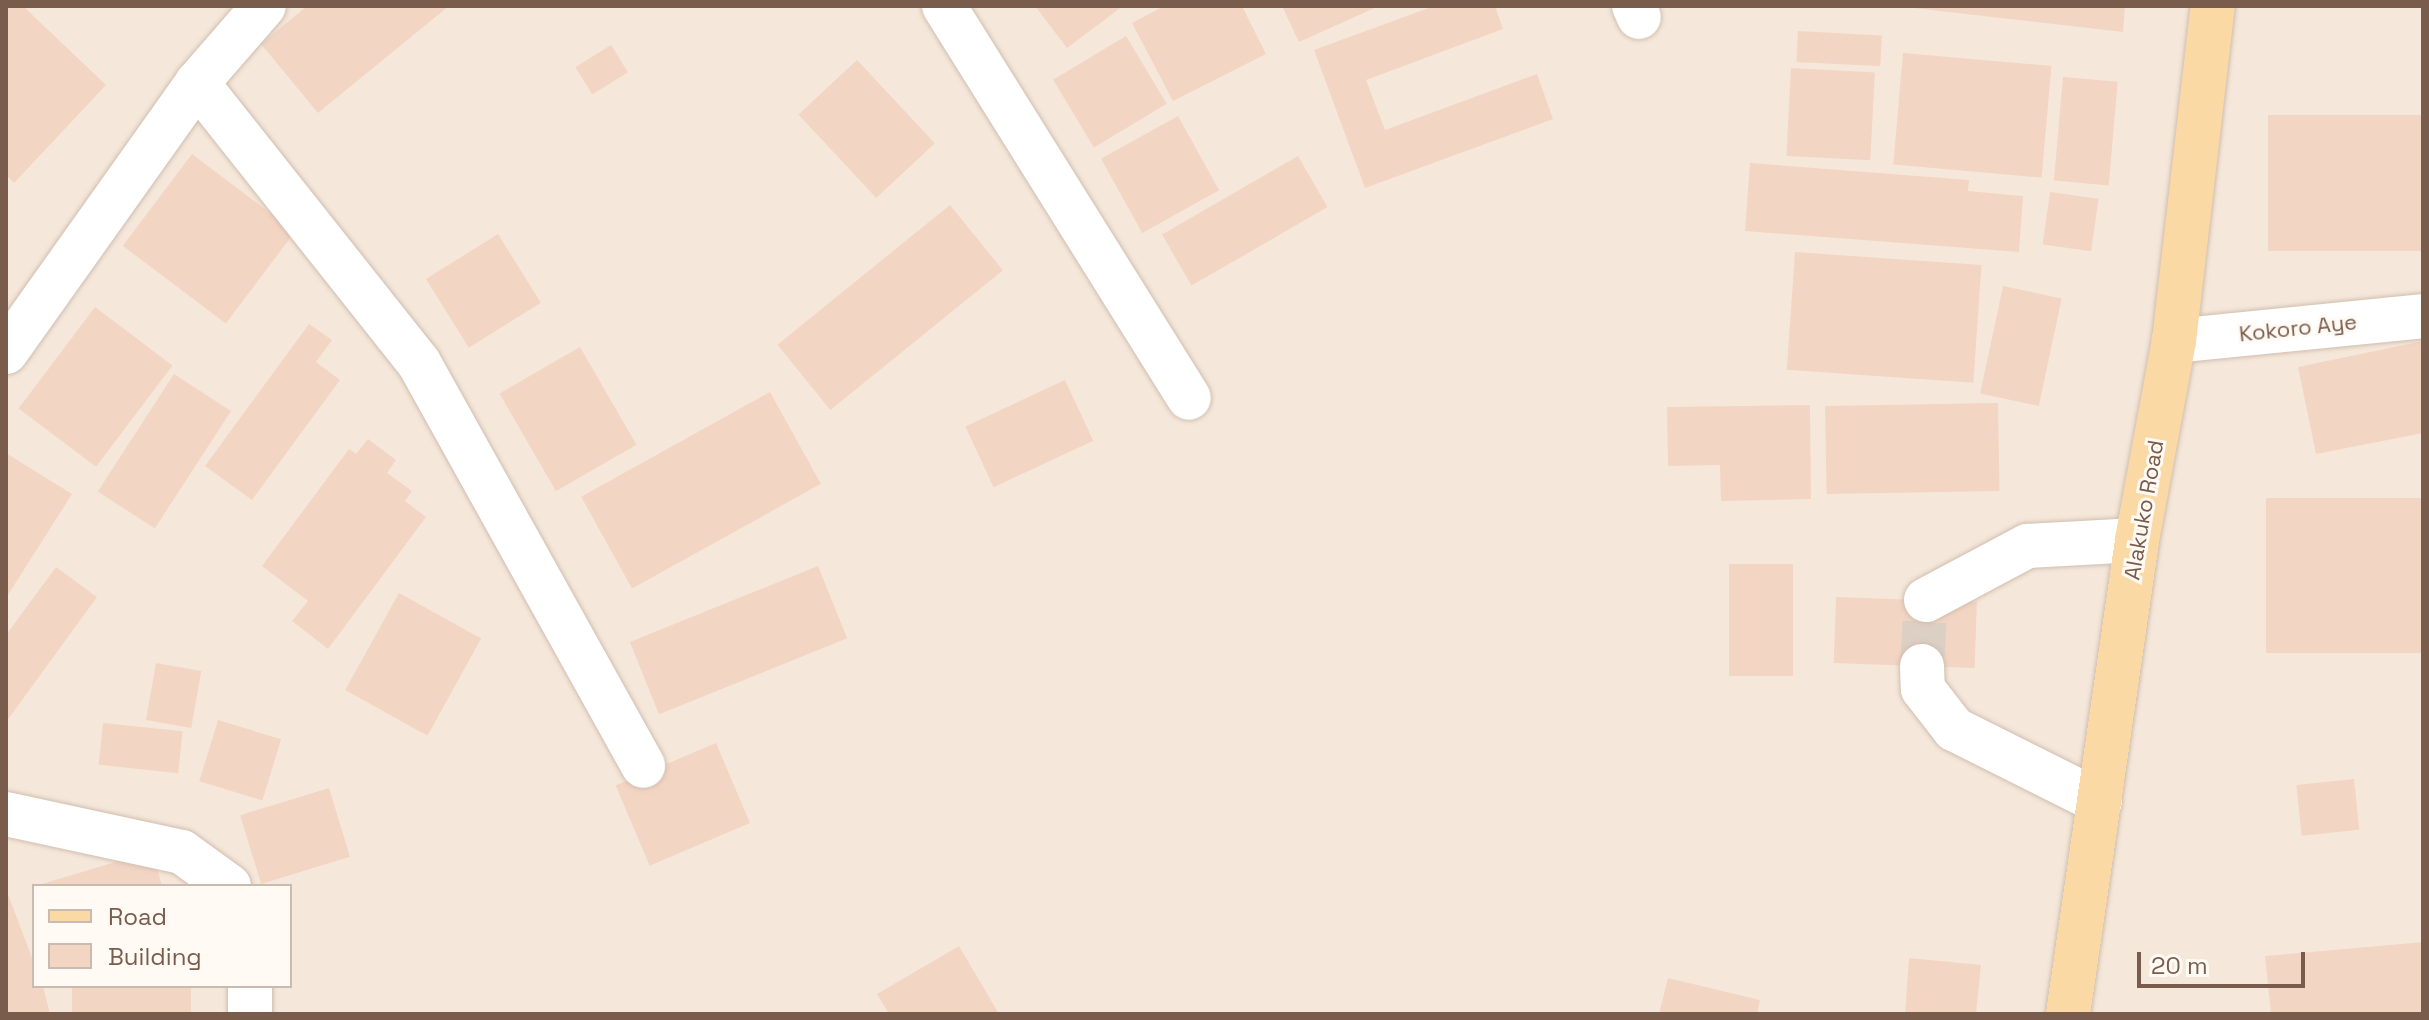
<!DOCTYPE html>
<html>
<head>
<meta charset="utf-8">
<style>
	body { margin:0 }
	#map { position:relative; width:2429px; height:1020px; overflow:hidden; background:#fdf6ec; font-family:"Space Grotesk",sans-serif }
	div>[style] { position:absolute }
	.residential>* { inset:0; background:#f5e8da }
	.building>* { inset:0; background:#f3d5c3; transform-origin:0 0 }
	.minor-tunnel>* { height:44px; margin-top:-22px; transform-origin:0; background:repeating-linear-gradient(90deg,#dcd0c4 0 44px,transparent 0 66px) }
	.roads { filter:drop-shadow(0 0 2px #d1beb0) drop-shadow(0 0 2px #d1beb0) }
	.minor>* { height:44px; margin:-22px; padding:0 22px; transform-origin:22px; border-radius:22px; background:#fff }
	.major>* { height:44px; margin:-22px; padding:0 22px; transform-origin:22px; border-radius:22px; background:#fbd9a5 }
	span { translate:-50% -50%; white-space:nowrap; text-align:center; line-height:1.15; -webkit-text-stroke:6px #fffaf3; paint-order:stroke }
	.street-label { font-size:22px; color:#7a5c4d }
	.frame { position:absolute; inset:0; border:8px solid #7a5c4d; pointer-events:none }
	.legend { position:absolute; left:32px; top:884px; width:260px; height:104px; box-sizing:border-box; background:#fffaf3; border:2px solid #cabbb1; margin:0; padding:10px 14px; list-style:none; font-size:24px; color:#7a5c4d }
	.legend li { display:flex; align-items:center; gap:16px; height:40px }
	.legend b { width:40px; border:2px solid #cabbb1 }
	.scale { position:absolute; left:2137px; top:952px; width:168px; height:36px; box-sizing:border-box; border:4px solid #7a5c4d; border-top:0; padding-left:10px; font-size:24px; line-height:28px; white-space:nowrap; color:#7a5c4d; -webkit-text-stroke:6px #fffaf3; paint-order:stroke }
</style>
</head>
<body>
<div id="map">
	<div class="residential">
		<div style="clip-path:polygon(evenodd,6px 6px,2423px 6px,2423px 1014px,6px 1014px,6px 6px,34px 886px,290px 886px,290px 986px,34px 986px,34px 886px)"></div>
	</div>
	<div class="building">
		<div style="clip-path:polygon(6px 6px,23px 6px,106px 85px,14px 183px,6px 175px)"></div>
		<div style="clip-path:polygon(307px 6px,449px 6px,318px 113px,261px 44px)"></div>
		<div style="clip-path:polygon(1035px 6px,1123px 6px,1067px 48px)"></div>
		<div style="clip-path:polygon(1164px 6px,1242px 6px,1266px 54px,1173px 101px,1132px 23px)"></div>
		<div style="clip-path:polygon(1282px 6px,1379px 6px,1299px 42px)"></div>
		<div style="clip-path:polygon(1434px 6px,1495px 6px,1503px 29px,1366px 80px,1385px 130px,1537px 74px,1553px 119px,1365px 188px,1314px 50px)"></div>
		<div style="clip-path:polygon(1896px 6px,2125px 6px,2123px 32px)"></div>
		<div style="left:1798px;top:31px;width:84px;height:31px;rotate:3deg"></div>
		<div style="left:1126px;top:36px;width:79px;height:85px;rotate:59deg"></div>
		<div style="left:611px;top:45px;width:32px;height:42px;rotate:58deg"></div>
		<div style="left:1903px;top:53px;width:149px;height:112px;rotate:5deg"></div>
		<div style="left:857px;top:60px;width:114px;height:80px;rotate:47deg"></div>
		<div style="left:1791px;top:68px;width:84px;height:88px;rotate:3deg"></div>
		<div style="left:2063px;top:77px;width:55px;height:104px;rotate:5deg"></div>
		<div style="left:2423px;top:115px;width:136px;height:155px;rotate:90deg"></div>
		<div style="left:1178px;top:116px;width:85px;height:88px;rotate:61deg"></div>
		<div style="left:192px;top:154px;width:129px;height:115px;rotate:37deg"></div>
		<div style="left:1298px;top:156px;width:59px;height:157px;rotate:60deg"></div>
		<div style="clip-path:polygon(1750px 163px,1969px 180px,1968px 191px,2023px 196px,2019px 252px,1745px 231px)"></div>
		<div style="left:2050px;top:192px;width:49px;height:53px;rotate:8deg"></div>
		<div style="left:950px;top:205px;width:84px;height:222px;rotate:51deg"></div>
		<div style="left:498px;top:234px;width:81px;height:85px;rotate:58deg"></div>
		<div style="left:1795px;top:252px;width:187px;height:118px;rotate:4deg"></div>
		<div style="left:2003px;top:286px;width:60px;height:110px;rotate:12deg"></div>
		<div style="left:95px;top:307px;width:97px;height:127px;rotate:37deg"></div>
		<div style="clip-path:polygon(309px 324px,332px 340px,316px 362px,340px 380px,252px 500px,205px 466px)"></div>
		<div style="clip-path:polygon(2423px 341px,2423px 433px,2316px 454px,2298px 367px)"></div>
		<div style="left:580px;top:347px;width:113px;height:93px;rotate:60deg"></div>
		<div style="left:174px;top:374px;width:68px;height:140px;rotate:33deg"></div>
		<div style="left:1065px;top:380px;width:67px;height:110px;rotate:65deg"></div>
		<div style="left:770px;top:392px;width:105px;height:216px;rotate:61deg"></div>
		<div style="left:1998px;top:403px;width:88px;height:173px;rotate:89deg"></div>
		<div style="clip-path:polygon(1810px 405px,1811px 499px,1721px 501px,1720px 465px,1668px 466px,1667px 407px)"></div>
		<div style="clip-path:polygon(368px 439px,396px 460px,387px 473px,412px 491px,405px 501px,426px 517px,328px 649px,292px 621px,308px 601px,262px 566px,349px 449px,356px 454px)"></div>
		<div style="clip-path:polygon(6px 453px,72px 494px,6px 598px)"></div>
		<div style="left:2423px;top:498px;width:155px;height:157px;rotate:90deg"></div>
		<div style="left:1729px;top:564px;width:64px;height:112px"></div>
		<div style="left:818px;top:566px;width:78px;height:203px;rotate:68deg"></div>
		<div style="clip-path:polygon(56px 567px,97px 597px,6px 722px,6px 635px)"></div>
		<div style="left:399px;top:593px;width:94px;height:111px;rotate:29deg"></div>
		<div style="left:1836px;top:597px;width:141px;height:66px;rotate:2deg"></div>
		<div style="left:156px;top:663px;width:46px;height:58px;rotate:10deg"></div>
		<div style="left:218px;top:720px;width:66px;height:64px;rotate:17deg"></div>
		<div style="left:103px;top:723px;width:80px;height:42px;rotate:6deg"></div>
		<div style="left:716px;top:743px;width:87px;height:109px;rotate:67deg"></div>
		<div style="left:2354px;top:779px;width:51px;height:58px;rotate:84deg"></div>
		<div style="left:329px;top:788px;width:72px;height:93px;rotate:73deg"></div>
		<div style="clip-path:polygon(152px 851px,162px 886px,43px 886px,42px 884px)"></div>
		<div style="clip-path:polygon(6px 889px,34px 963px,34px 986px,43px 986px,50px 1014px,6px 1014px)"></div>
		<div style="clip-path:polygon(2423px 942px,2423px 1014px,2271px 1014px,2265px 956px)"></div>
		<div style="clip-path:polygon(959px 946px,999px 1014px,889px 1014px,877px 994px)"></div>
		<div style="clip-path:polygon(1909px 958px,1981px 965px,1976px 1014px,1905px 1014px)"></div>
		<div style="clip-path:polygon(1668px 978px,1760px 1000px,1757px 1014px,1659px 1014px)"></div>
		<div style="left:72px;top:986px;width:119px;height:29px"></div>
	</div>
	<div class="minor-tunnel">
		<div style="left:1922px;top:666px;width:66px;rotate:-86.5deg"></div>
	</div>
	<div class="roads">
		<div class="minor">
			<div style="left:944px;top:6px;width:462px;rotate:58deg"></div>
			<div style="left:1634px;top:6px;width:12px;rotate:66deg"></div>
			<div style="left:197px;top:83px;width:357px;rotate:51.6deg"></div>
			<div style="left:419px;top:363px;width:461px;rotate:60.9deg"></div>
			<div style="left:2174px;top:341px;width:250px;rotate:-5.7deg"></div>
			<div style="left:6px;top:352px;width:330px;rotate:-54.6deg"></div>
			<div style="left:197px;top:83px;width:102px;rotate:-49deg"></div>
			<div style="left:1926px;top:600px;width:115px;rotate:-28.1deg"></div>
			<div style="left:2027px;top:546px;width:110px;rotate:-3.1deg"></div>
			<div style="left:1922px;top:666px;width:23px;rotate:88deg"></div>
			<div style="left:1923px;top:689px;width:51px;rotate:52.2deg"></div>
			<div style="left:1954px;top:729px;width:163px;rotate:26.6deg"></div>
			<div style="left:6px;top:814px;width:180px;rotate:12.2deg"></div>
			<div style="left:182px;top:852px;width:58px;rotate:35.9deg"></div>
			<div style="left:250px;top:1014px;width:28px;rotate:-90deg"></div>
		</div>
		<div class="major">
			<div style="left:2068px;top:1014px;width:479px;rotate:-81.7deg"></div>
			<div style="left:2137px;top:540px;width:202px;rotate:-79.5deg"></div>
			<div style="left:2174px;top:341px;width:337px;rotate:-83.4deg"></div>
		</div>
	</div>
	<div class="street-label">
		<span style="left:2298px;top:328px;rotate:-6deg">Kokoro Aye</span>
		<span style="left:2144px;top:510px;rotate:-80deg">Alakuko Road</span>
	</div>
	<div class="frame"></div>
	<ul class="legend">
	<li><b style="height:10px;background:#fbd9a5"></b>Road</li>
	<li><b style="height:22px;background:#f3d5c3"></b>Building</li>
	</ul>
	<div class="scale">20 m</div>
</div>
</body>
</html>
